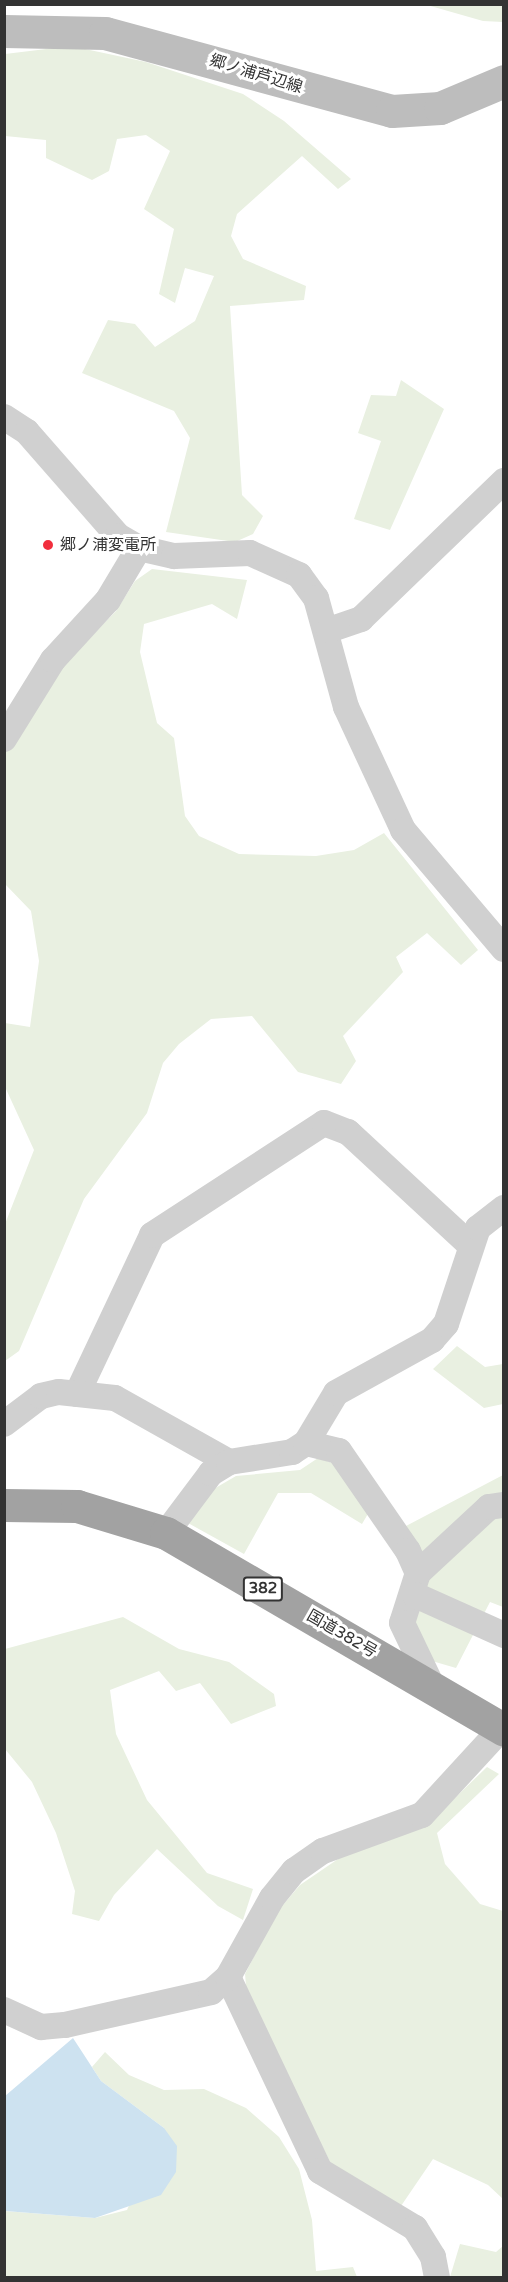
<!DOCTYPE html>
<html>
<head>
<meta charset="utf-8">
<style>
	body { margin:0 }
	#map { position:relative; width:508px; height:2282px; overflow:hidden; background:#fff; font-family:"Varela Round","Noto Sans JP",sans-serif }
	div>[style] { position:absolute }
	.green>* { inset:0; background:#e9f0e1 }
	.water>* { inset:0; background:#cde2f0 }
	.minor>* { height:26px; margin:-13px; padding:0 13px; transform-origin:13px; border-radius:13px; background:#d0d0d0 }
	.secondary>* { height:33px; margin:-16.5px; padding:0 16.5px; transform-origin:16.5px; border-radius:16.5px; background:#bdbdbd }
	.trunk>* { height:33px; margin:-16.5px; padding:0 16.5px; transform-origin:16.5px; border-radius:16.5px; background:#a2a2a2 }
	.dots>* { width:16px; height:16px; translate:-50% -50%; box-sizing:border-box; border:3px solid #fff; border-radius:50% }
	span { translate:-50% -50%; white-space:nowrap; text-align:center; line-height:1.15; -webkit-text-stroke:6px #fff; paint-order:stroke }
	.shield-label span { padding:2px 4px; background:#fff; border:2px solid; border-radius:4px; -webkit-text-stroke-width:0 }
	.shield-label { font-size:15px; color:#333; font-weight:700 }
	.street-label { font-size:16px; color:#333 }
	.poi-label { font-size:16px; color:#333 }
	.left { translate:0 -50%; text-align:left }
	.frame { position:absolute; inset:0; border:6px solid #333; pointer-events:none }
</style>
</head>
<body>
<div id="map">
	<div class="green">
		<div style="clip-path:polygon(427px 5px,503px 5px,503px 22px,483px 21px)"></div>
		<div style="clip-path:polygon(71px 46px,146px 62px,243px 94px,284px 121px,351px 179px,338px 189px,302px 156px,237px 214px,231px 236px,243px 259px,306px 286px,304px 300px,230px 306px,242px 495px,263px 516px,253px 534px,235px 542px,166px 532px,190px 438px,174px 411px,82px 373px,108px 320px,135px 324px,155px 347px,195px 321px,214px 276px,185px 268px,175px 303px,159px 294px,174px 229px,144px 209px,170px 151px,146px 135px,117px 139px,109px 171px,92px 180px,46px 158px,46px 140px,5px 136px,5px 54px)"></div>
		<div style="clip-path:polygon(401px 380px,444px 409px,390px 530px,354px 519px,381px 441px,358px 433px,371px 395px,396px 396px)"></div>
		<div style="clip-path:polygon(152px 569px,247px 580px,237px 619px,212px 604px,144px 624px,140px 652px,157px 723px,174px 738px,185px 816px,199px 836px,239px 854px,316px 856px,354px 850px,384px 833px,478px 950px,461px 965px,427px 933px,396px 957px,403px 972px,343px 1036px,356px 1061px,341px 1084px,298px 1072px,252px 1016px,211px 1019px,179px 1044px,163px 1063px,147px 1113px,84px 1199px,19px 1351px,5px 1361px,5px 1224px,34px 1150px,6px 1089px,5px 1023px,30px 1027px,39px 961px,31px 911px,5px 884px,5px 752px,58px 671px,116px 611px,135px 581px)"></div>
		<div style="clip-path:polygon(457px 1346px,485px 1367px,503px 1364px,503px 1404px,484px 1408px,433px 1369px)"></div>
		<div style="clip-path:polygon(318px 1458px,341px 1466px,369px 1512px,362px 1524px,311px 1493px,278px 1493px,244px 1554px,188px 1523px,212px 1490px,236px 1476px,300px 1470px)"></div>
		<div style="clip-path:polygon(503px 1475px,503px 1607px,490px 1602px,456px 1668px,432px 1661px,408px 1617px,406px 1526px)"></div>
		<div style="clip-path:polygon(123px 1617px,179px 1649px,229px 1662px,274px 1694px,276px 1706px,231px 1724px,200px 1683px,176px 1691px,159px 1671px,110px 1690px,116px 1734px,147px 1800px,207px 1873px,253px 1889px,243px 1920px,218px 1906px,157px 1849px,114px 1895px,99px 1921px,72px 1914px,75px 1891px,56px 1833px,32px 1782px,5px 1749px,5px 1649px)"></div>
		<div style="clip-path:polygon(487px 1767px,499px 1774px,437px 1833px,445px 1864px,480px 1904px,503px 1911px,503px 2199px,488px 2185px,433px 2159px,401px 2206px,331px 2164px,247px 1997px,245px 1974px,277px 1912px,300px 1885px,360px 1844px,435px 1817px)"></div>
		<div style="clip-path:polygon(105px 2052px,129px 2075px,164px 2090px,204px 2089px,246px 2108px,279px 2137px,299px 2169px,312px 2220px,316px 2271px,353px 2267px,357px 2277px,5px 2277px,4px 2211px,95px 2218px,127px 2210px,164px 2128px,101px 2081px,92px 2067px)"></div>
		<div style="clip-path:polygon(460px 2244px,496px 2252px,503px 2246px,503px 2277px,450px 2277px)"></div>
	</div>
	<div class="water">
		<div style="clip-path:polygon(73px 2038px,101px 2081px,164px 2128px,177px 2146px,176px 2172px,161px 2195px,95px 2218px,5px 2211px,5px 2096px)"></div>
	</div>
	<div class="minor">
		<div style="left:4px;top:417px;width:27px;rotate:33deg"></div>
		<div style="left:27px;top:432px;width:138px;rotate:48.8deg"></div>
		<div style="left:118px;top:536px;width:24px;rotate:30deg"></div>
		<div style="left:139px;top:548px;width:36px;rotate:13deg"></div>
		<div style="left:174px;top:556px;width:76px;rotate:-2.3deg"></div>
		<div style="left:250px;top:553px;width:54px;rotate:24.2deg"></div>
		<div style="left:299px;top:575px;width:29px;rotate:54deg"></div>
		<div style="left:316px;top:598px;width:113px;rotate:74.6deg"></div>
		<div style="left:346px;top:707px;width:136px;rotate:65.1deg"></div>
		<div style="left:403px;top:830px;width:156px;rotate:49.7deg"></div>
		<div style="left:329px;top:630px;width:34px;rotate:-19deg"></div>
		<div style="left:361px;top:619px;width:199px;rotate:-44deg"></div>
		<div style="left:4px;top:739px;width:93px;rotate:-58.2deg"></div>
		<div style="left:53px;top:660px;width:81px;rotate:-47.5deg"></div>
		<div style="left:108px;top:600px;width:61px;rotate:-59.2deg"></div>
		<div style="left:77px;top:1394px;width:176px;rotate:-64.7deg"></div>
		<div style="left:152px;top:1235px;width:205px;rotate:-33.1deg"></div>
		<div style="left:324px;top:1123px;width:26px;rotate:21deg"></div>
		<div style="left:348px;top:1132px;width:166px;rotate:42.8deg"></div>
		<div style="left:4px;top:1424px;width:46px;rotate:-37.1deg"></div>
		<div style="left:41px;top:1396px;width:18px;rotate:-13deg"></div>
		<div style="left:59px;top:1392px;width:56px;rotate:6.1deg"></div>
		<div style="left:115px;top:1398px;width:131px;rotate:29.3deg"></div>
		<div style="left:306px;top:1443px;width:34px;rotate:14deg"></div>
		<div style="left:339px;top:1451px;width:121px;rotate:55.4deg"></div>
		<div style="left:408px;top:1551px;width:24px;rotate:66deg"></div>
		<div style="left:418px;top:1573px;width:52px;rotate:107.7deg"></div>
		<div style="left:402px;top:1623px;width:70px;rotate:64.5deg"></div>
		<div style="left:166px;top:1533px;width:75px;rotate:-53.1deg"></div>
		<div style="left:211px;top:1473px;width:21px;rotate:-31deg"></div>
		<div style="left:229px;top:1462px;width:64px;rotate:-9deg"></div>
		<div style="left:292px;top:1452px;width:17px;rotate:-33deg"></div>
		<div style="left:306px;top:1443px;width:58px;rotate:-59deg"></div>
		<div style="left:336px;top:1393px;width:110px;rotate:-28.9deg"></div>
		<div style="left:432px;top:1340px;width:21px;rotate:-49deg"></div>
		<div style="left:446px;top:1324px;width:101px;rotate:-71.6deg"></div>
		<div style="left:478px;top:1228px;width:33px;rotate:-38deg"></div>
		<div style="left:418px;top:1573px;width:97px;rotate:-42.9deg"></div>
		<div style="left:489px;top:1507px;width:15px;rotate:-8deg"></div>
		<div style="left:415px;top:1595px;width:98px;rotate:24.2deg"></div>
		<div style="left:228px;top:1977px;width:215px;rotate:64.6deg"></div>
		<div style="left:320px;top:2171px;width:111px;rotate:31deg"></div>
		<div style="left:415px;top:2228px;width:34px;rotate:58deg"></div>
		<div style="left:433px;top:2257px;width:21px;rotate:79deg"></div>
		<div style="left:4px;top:2010px;width:41px;rotate:24.7deg"></div>
		<div style="left:41px;top:2027px;width:24px;rotate:-5deg"></div>
		<div style="left:65px;top:2025px;width:150px;rotate:-12.7deg"></div>
		<div style="left:211px;top:1992px;width:23px;rotate:-41deg"></div>
		<div style="left:228px;top:1977px;width:90px;rotate:-60.9deg"></div>
		<div style="left:272px;top:1898px;width:35px;rotate:-51deg"></div>
		<div style="left:294px;top:1871px;width:35px;rotate:-35deg"></div>
		<div style="left:323px;top:1851px;width:105px;rotate:-20deg"></div>
		<div style="left:422px;top:1815px;width:117px;rotate:-47.4deg"></div>
	</div>
	<div class="secondary">
		<div style="left:4px;top:31px;width:101px;rotate:1.1deg"></div>
		<div style="left:105px;top:33px;width:297px;rotate:15.2deg"></div>
		<div style="left:392px;top:111px;width:48px;rotate:-3.6deg"></div>
		<div style="left:440px;top:108px;width:69px;rotate:-22.9deg"></div>
	</div>
	<div class="trunk">
		<div style="left:4px;top:1505px;width:73px;rotate:0.8deg"></div>
		<div style="left:77px;top:1506px;width:93px;rotate:16.9deg"></div>
		<div style="left:166px;top:1533px;width:391px;rotate:30.2deg"></div>
	</div>
	<div class="dots">
		<div style="left:48px;top:545px;background:#f12e3d"></div>
	</div>
	<div class="shield-label">
		<span style="left:263px;top:1589px">382</span>
	</div>
	<div class="street-label">
		<span style="left:256px;top:74px;rotate:17deg">郷ノ浦芦辺線</span>
		<span style="left:342px;top:1634px;rotate:30deg">国道382号</span>
	</div>
	<div class="poi-label">
		<span class="left" style="left:60px;top:545px">郷ノ浦変電所</span>
	</div>
	<div class="frame"></div>
</div>
</body>
</html>
